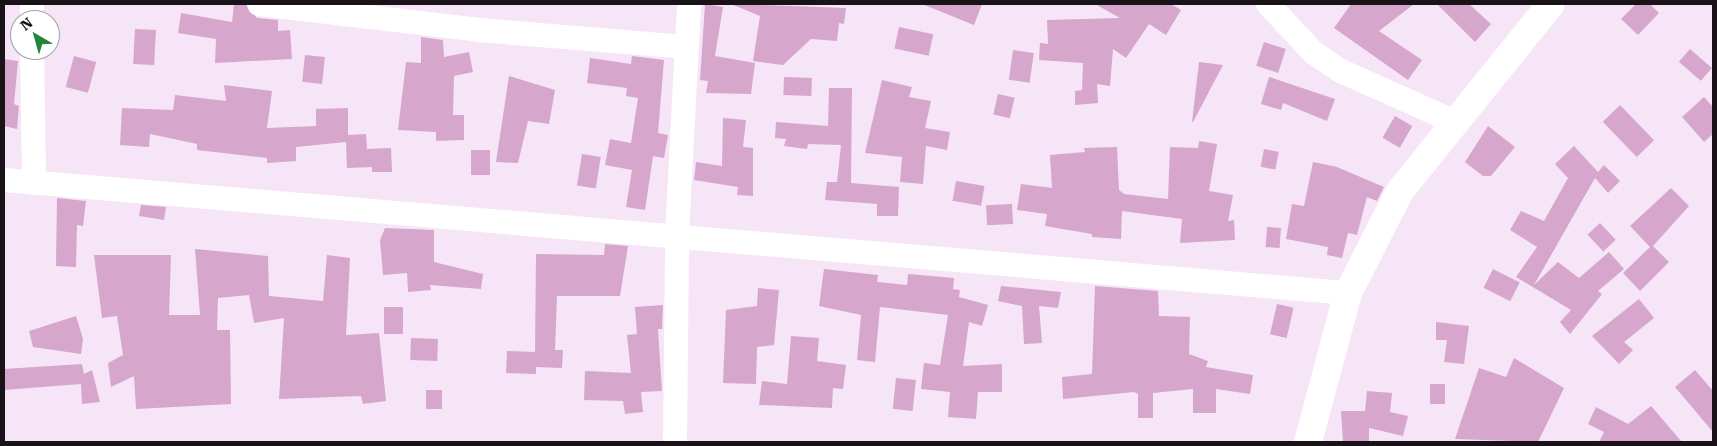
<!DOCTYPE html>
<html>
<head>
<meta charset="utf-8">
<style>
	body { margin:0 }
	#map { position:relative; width:1717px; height:446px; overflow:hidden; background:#f5e5f6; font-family:"Roboto Serif",serif }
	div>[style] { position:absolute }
	.building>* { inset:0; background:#d7a6cd; transform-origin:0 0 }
	.minor>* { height:24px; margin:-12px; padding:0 12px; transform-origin:12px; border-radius:12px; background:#fff }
	.major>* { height:28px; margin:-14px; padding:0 14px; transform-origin:14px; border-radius:14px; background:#fff }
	span { translate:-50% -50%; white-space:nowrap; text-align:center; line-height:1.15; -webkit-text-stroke:4px #fff; paint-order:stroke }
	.frame { position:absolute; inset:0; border:5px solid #191319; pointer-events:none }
	.north { position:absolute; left:10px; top:10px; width:50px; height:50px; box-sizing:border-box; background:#fff; border:1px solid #a3a1a3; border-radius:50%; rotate:322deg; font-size:14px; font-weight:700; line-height:20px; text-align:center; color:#191319 }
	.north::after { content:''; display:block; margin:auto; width:18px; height:22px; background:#20863b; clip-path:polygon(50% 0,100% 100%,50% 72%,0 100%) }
</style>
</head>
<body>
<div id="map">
	<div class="building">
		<div style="clip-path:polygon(234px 4px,246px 4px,257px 18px,278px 20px,278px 31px,290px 30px,292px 59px,215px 63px,216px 39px,178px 33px,181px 13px,232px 22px)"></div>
		<div style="clip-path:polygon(705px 4px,723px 7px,715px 56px,755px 63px,751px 94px,706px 93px,708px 81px,700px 80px)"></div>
		<div style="clip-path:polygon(731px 4px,846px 8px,844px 24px,839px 23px,837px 41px,811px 39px,783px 65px,753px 61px,760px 16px)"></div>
		<div style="clip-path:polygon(922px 4px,982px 4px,974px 25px)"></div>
		<div style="clip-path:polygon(1095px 4px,1171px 4px,1181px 10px,1166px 35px,1149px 24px,1126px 58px,1113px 49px,1110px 86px,1097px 84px,1098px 103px,1075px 105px,1075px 91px,1082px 90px,1083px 63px,1039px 60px,1040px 43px,1048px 44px,1047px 20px,1120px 18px)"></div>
		<div style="clip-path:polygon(1351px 4px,1414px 4px,1379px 31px,1422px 60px,1408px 80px,1334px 28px)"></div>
		<div style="clip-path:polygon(1437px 4px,1469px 4px,1491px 24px,1475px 42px)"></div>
		<div style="clip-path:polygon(1636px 4px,1650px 4px,1659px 13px,1638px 35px,1621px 19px)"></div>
		<div style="left:899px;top:27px;width:35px;height:22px;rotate:12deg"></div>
		<div style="left:135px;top:29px;width:21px;height:35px;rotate:3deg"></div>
		<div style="clip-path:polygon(421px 37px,443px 40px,444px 57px,469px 52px,473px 72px,454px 76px,453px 115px,464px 115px,464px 140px,436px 141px,436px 132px,398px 130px,406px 62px,421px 63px)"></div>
		<div style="left:1264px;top:42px;width:23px;height:25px;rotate:18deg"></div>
		<div style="left:1690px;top:49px;width:29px;height:17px;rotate:41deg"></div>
		<div style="left:1013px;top:50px;width:21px;height:30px;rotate:8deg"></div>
		<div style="left:305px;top:55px;width:20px;height:27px;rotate:6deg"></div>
		<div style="left:74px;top:56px;width:23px;height:32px;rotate:15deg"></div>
		<div style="clip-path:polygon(632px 56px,664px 60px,658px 133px,668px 135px,664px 158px,653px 156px,645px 210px,626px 207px,632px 170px,605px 165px,610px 139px,631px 143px,638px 98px,626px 96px,627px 88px,587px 83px,590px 58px,631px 64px)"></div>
		<div style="clip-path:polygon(4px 59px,18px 61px,14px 104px,19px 106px,17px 129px,4px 126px)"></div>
		<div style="clip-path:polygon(1199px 62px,1223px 65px,1193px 122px,1192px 122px)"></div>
		<div style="clip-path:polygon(509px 76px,555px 90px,549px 124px,528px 121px,518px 163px,496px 162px)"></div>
		<div style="left:784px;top:77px;width:28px;height:18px;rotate:2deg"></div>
		<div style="clip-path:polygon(1269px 77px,1335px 99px,1327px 121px,1283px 103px,1281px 110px,1261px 104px)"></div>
		<div style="clip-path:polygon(882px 80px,912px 87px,909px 97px,931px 101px,925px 128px,950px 132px,947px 150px,926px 146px,923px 184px,900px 182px,902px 157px,865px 153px)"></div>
		<div style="clip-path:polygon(224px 85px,272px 91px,267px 128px,316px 126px,316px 109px,348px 108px,348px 135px,366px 134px,367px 149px,391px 148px,392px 172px,372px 172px,372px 167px,347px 168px,346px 142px,296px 147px,296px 161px,267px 163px,267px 158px,197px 150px,197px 144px,150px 134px,149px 147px,120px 145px,122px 108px,173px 110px,175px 95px,226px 101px)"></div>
		<div style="clip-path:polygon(829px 88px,852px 88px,851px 183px,899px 187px,898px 216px,877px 216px,877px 204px,825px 200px,827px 182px,837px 182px,841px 145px,808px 144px,807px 149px,784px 146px,786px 139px,775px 138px,776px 122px,828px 126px)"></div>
		<div style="left:998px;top:94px;width:17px;height:21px;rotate:13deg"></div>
		<div style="clip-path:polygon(1704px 97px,1713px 107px,1713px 134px,1704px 142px,1682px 117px)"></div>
		<div style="left:1620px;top:105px;width:49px;height:24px;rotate:46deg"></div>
		<div style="left:1395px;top:116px;width:20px;height:25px;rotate:30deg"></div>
		<div style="clip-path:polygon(723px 118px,746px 120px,743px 147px,753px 148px,753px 196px,737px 195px,738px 187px,694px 180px,696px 162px,722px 166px)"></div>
		<div style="clip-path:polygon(1488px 126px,1515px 147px,1491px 176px,1483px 176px,1465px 162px)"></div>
		<div style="clip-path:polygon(1199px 141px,1217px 144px,1209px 191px,1233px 195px,1228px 221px,1234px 220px,1235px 240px,1180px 243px,1182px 219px,1122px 211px,1121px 239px,1092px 237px,1092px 234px,1045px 226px,1047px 214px,1017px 210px,1021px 184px,1052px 188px,1050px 155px,1085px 152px,1084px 148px,1117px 147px,1119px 190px,1124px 194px,1168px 199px,1170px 147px,1198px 148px)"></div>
		<div style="clip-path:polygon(1574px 146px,1598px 172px,1604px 165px,1620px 181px,1608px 193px,1595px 178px,1534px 285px,1558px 262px,1579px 278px,1609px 252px,1624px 269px,1598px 291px,1602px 294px,1570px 334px,1560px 322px,1571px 310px,1516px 277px,1537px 247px,1510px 230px,1521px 211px,1544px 221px,1568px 178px,1555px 164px)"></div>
		<div style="left:1264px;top:149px;width:15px;height:18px;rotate:11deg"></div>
		<div style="left:490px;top:150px;width:25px;height:19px;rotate:90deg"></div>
		<div style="left:582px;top:154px;width:19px;height:32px;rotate:9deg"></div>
		<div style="clip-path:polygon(1313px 162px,1337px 167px,1384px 187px,1377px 201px,1367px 197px,1357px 235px,1348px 233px,1342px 258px,1327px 255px,1328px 247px,1286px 239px,1292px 204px,1304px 206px)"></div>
		<div style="left:956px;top:181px;width:29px;height:20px;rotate:10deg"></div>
		<div style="clip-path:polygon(1671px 188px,1689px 206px,1653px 246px,1669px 262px,1640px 291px,1623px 273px,1650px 247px,1630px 226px)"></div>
		<div style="clip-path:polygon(57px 198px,86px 201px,83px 226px,77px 225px,76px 267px,56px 266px)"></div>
		<div style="left:1012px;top:204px;width:20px;height:26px;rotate:87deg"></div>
		<div style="clip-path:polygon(141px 205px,166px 207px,164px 220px,139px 216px)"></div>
		<div style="left:1600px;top:223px;width:23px;height:17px;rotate:47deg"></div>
		<div style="left:1267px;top:227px;width:14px;height:20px;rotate:4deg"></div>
		<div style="clip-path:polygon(385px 228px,434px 230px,434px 262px,483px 274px,481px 289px,430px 285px,431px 290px,408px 292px,407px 273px,383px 275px,380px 240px)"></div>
		<div style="clip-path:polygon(605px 244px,628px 246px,620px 296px,557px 296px,555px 350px,563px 350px,562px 368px,536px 367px,536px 374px,506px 373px,507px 351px,535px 352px,536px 254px,604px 255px)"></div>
		<div style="clip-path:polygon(195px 249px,268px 256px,269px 296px,323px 301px,327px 255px,350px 258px,346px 335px,379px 333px,386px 401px,363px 404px,361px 396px,279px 399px,284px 318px,254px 323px,249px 295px,218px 298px,217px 330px,230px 330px,231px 404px,136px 409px,134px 376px,111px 387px,108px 363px,123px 355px,117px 316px,102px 318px,94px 255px,171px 255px,169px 315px,200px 315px)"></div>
		<div style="clip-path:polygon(824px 269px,878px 275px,877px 282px,907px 285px,908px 274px,954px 278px,953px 289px,960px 290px,959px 297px,988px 305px,982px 326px,969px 322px,963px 366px,1002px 364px,1002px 392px,978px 392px,976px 419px,948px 417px,950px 392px,921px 389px,924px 363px,940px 365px,948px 315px,880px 307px,875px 362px,857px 360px,861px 315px,819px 306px)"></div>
		<div style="left:1493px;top:269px;width:30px;height:21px;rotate:27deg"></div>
		<div style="clip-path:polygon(1001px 286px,1061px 292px,1058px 308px,1039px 306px,1042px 343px,1024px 344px,1022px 306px,998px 301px)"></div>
		<div style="clip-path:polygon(1095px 286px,1158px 291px,1159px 316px,1190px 317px,1189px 354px,1208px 361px,1206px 367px,1253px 375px,1250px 394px,1216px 389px,1216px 413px,1193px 413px,1193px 389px,1153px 393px,1153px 418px,1138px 418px,1138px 394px,1134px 392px,1063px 399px,1062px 377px,1092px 374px)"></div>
		<div style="clip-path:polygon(758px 288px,779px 290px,774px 345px,757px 347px,756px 384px,723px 383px,726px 310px,757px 306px)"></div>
		<div style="clip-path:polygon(1639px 299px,1654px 318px,1624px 342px,1633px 350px,1619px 364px,1592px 336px)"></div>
		<div style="left:1277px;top:304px;width:17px;height:31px;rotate:13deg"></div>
		<div style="clip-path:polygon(663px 305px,662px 329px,658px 329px,662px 391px,641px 392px,643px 412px,625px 414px,623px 401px,584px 400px,585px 371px,631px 373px,627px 335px,637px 334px,635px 307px)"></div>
		<div style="left:384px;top:307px;width:19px;height:27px"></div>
		<div style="clip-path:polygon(76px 316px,83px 339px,81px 354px,33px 347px,29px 331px)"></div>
		<div style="clip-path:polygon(1436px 322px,1469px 326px,1464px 364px,1444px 362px,1447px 340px,1436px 340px)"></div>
		<div style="clip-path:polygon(791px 336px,819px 338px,817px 361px,846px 365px,843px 389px,833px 388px,832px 408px,759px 405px,762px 381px,787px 384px)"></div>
		<div style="left:411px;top:338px;width:27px;height:22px;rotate:2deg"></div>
		<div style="clip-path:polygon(1514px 358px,1564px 388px,1538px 442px,1455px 439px,1479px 368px,1506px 377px)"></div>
		<div style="clip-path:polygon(82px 364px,84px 374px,92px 370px,100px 402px,82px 404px,81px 384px,4px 390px,4px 369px)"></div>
		<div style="clip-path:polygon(1695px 370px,1713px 391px,1713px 432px,1675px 387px)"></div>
		<div style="left:896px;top:378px;width:20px;height:31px;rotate:6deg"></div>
		<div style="left:1430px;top:384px;width:15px;height:20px"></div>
		<div style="left:426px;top:390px;width:16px;height:19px"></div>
		<div style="clip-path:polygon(1367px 391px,1392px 393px,1390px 412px,1408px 416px,1403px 436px,1369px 428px,1369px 442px,1343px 442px,1341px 411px,1365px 411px)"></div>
		<div style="clip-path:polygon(1651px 406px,1682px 442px,1599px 442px,1604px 432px,1588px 424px,1596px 407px,1628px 424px)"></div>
	</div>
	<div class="minor">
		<div style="left:32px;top:4px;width:16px;rotate:90deg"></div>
		<div style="left:259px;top:4px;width:222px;rotate:6.7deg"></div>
		<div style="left:479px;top:30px;width:206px;rotate:4.7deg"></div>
		<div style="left:1268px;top:4px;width:67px;rotate:46.8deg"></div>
		<div style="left:1314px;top:53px;width:32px;rotate:34deg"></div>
		<div style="left:1341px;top:71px;width:123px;rotate:24.1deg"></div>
		<div style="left:32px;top:50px;width:133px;rotate:89.1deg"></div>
		<div style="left:4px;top:180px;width:1349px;rotate:4.81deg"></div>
		<div style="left:675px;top:442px;width:208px;rotate:-89.4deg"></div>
		<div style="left:677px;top:234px;width:230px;rotate:-87deg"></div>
	</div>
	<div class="major">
		<div style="left:1308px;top:442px;width:154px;rotate:-75deg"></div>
		<div style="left:1348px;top:293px;width:114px;rotate:-63deg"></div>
		<div style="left:1400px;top:191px;width:240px;rotate:-51.1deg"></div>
	</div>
	<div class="frame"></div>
	<div class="north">N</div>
</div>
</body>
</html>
